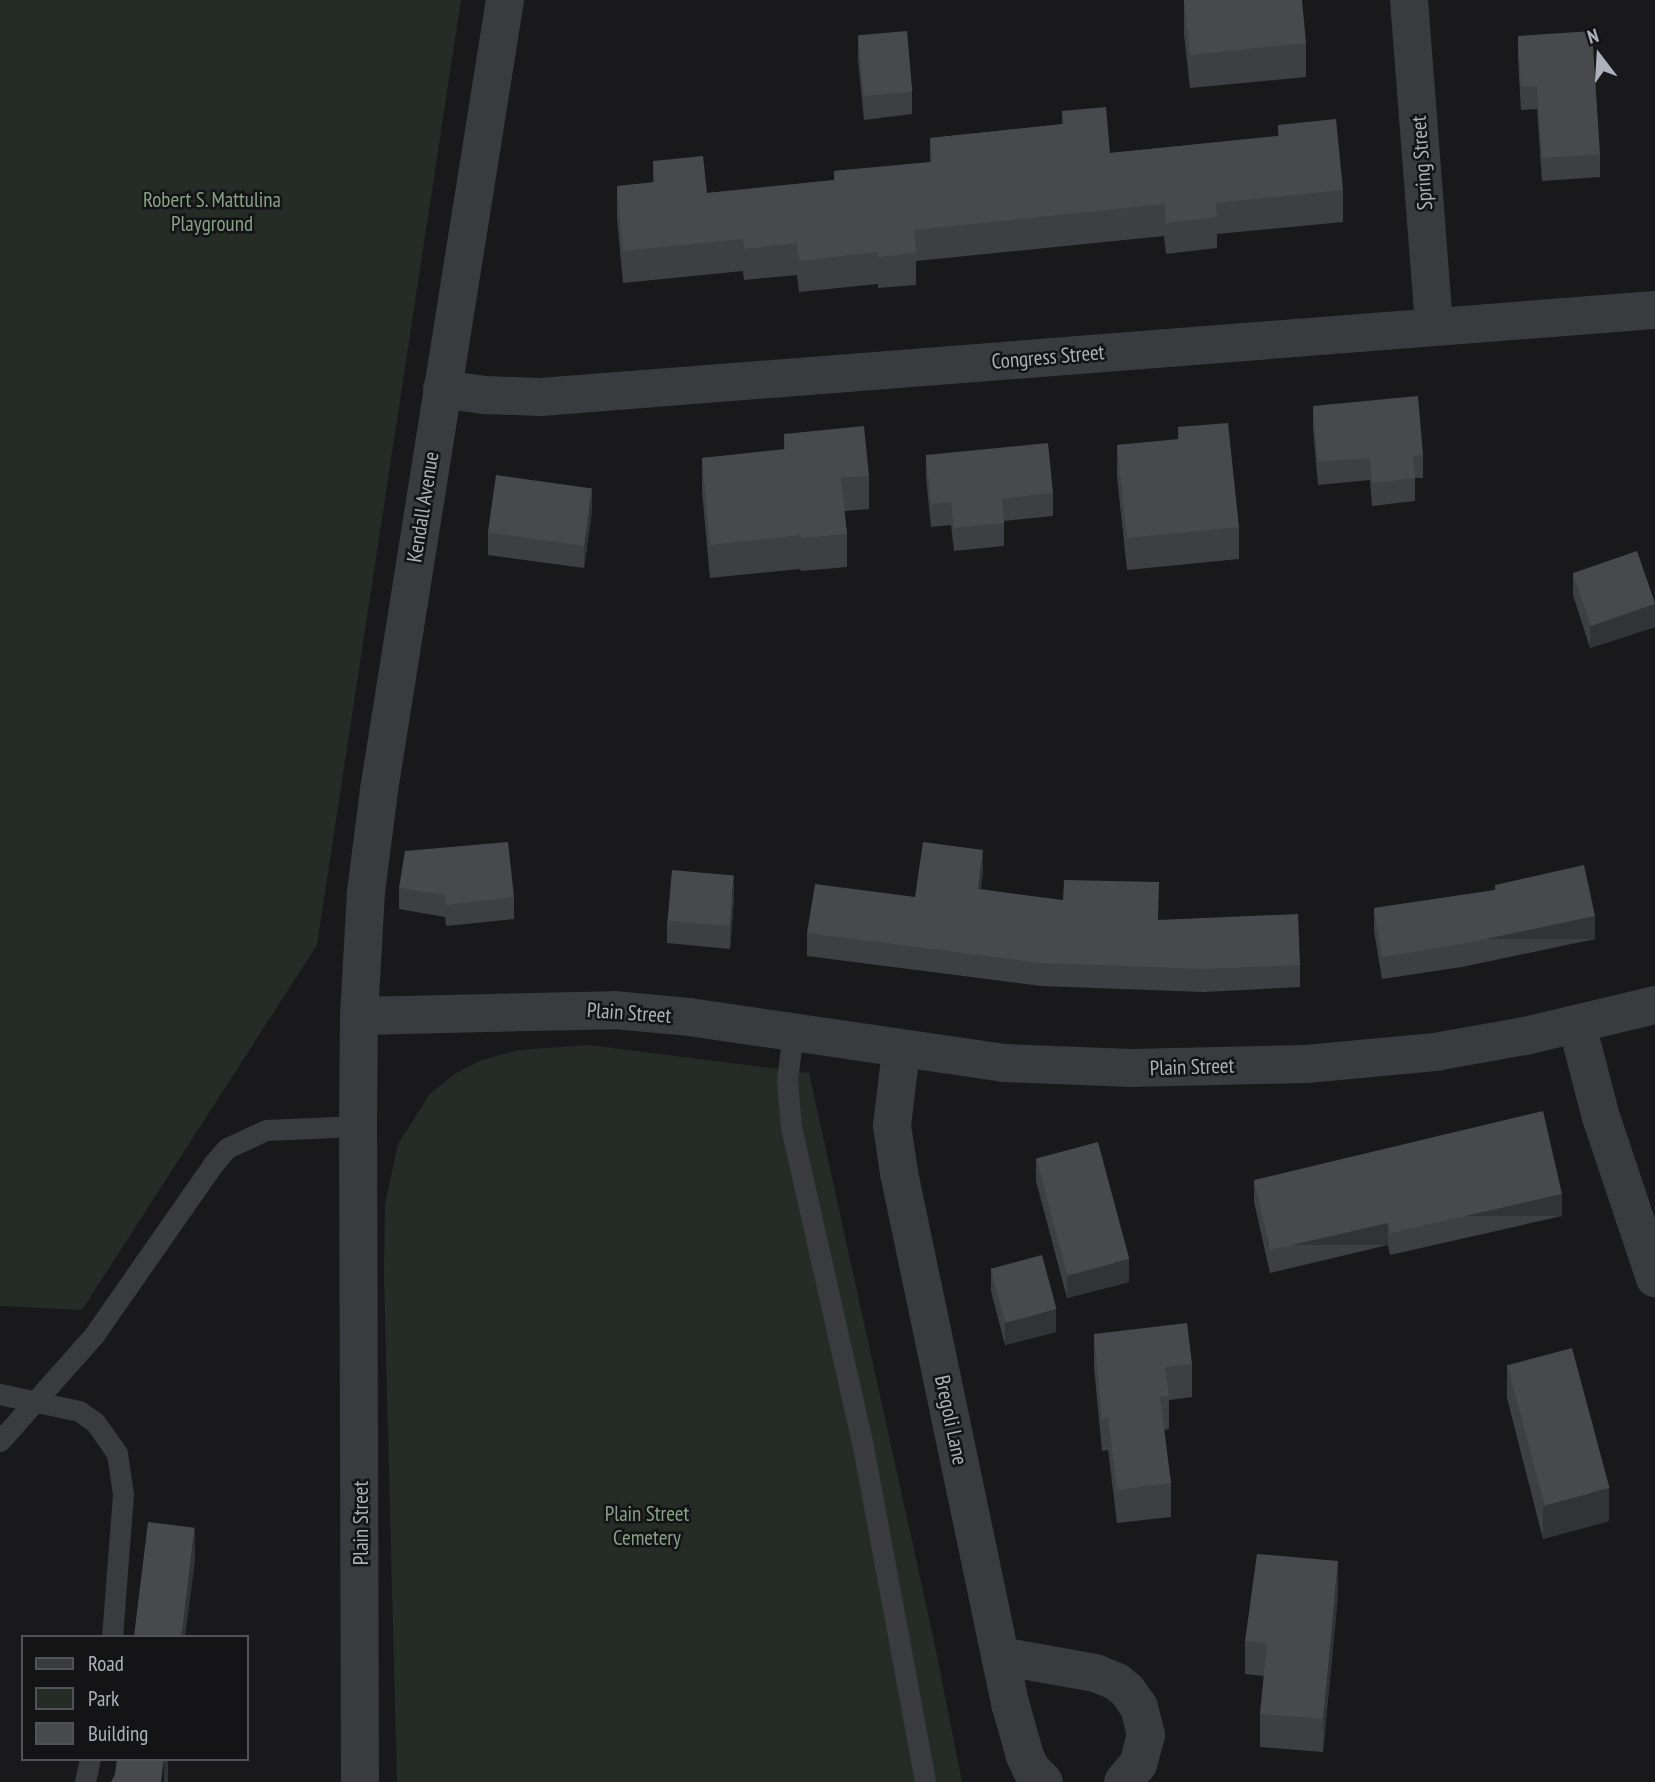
<!DOCTYPE html>
<html>
<head>
<meta charset="utf-8">
<style>
	body { margin:0 }
	#map { position:relative; width:1655px; height:1782px; overflow:hidden; background:#19191b; font-family:"PT Sans Narrow",sans-serif }
	div>[style] { position:absolute }
	.green>* { inset:0; background:#252c26 }
	.service>* { height:21px; margin:-10.5px; padding:0 10.5px; transform-origin:10.5px; border-radius:10.5px; background:#3a3b3f }
	.minor>* { height:38px; margin:-19px; padding:0 19px; transform-origin:19px; border-radius:19px; background:#3a3b3f }
	.tertiary>* { height:38px; margin:-19px; padding:0 19px; transform-origin:19px; border-radius:19px; background:#3a3b3f }
	.wall>* { inset:0; background:#3e3f42 }
	.shaded-wall>* { inset:0; background:#323336; transform-origin:0 0 }
	.building>* { inset:0; background:#48494d; transform-origin:0 0 }
	span { translate:-50% -50%; white-space:nowrap; text-align:center; line-height:1.15; -webkit-text-stroke:5px #141416; paint-order:stroke }
	.street-label { font-size:21px; color:#adb1b9 }
	.park-label { font-size:21px; color:#86a286 }
	.legend { position:absolute; left:21px; top:1635px; width:228px; height:126px; box-sizing:border-box; background:#141416; border:2px solid #515357; margin:0; padding:9px 12px; list-style:none; font-size:21px; color:#adb1b9 }
	.legend li { display:flex; align-items:center; gap:14px; height:35px }
	.legend b { width:35px; border:2px solid #515357 }
	.north { position:absolute; left:1564px; top:21px; width:70px; height:70px; -webkit-text-stroke:5px #141416; paint-order:stroke; rotate:343deg; font-size:19px; font-weight:700; line-height:28px; text-align:center; color:#adb1b9 }
	.north::after { content:''; display:block; margin:auto; width:24px; height:32px; background:#adb1b9; clip-path:polygon(50% 0,100% 100%,50% 72%,0 100%) }
</style>
</head>
<body>
<div id="map">
	<div class="green">
		<div style="clip-path:polygon(0 0,461px 0,317px 945px,82px 1310px,0 1306px)"></div>
		<div style="clip-path:polygon(589px 1045px,809px 1073px,934px 1641px,962px 1782px,397px 1782px,384px 1275px,385px 1204px,398px 1144px,430px 1094px,453px 1075px,481px 1060px,519px 1050px)"></div>
	</div>
	<div class="service">
		<div style="left:793px;top:1033px;width:46px;rotate:97.4deg"></div>
		<div style="left:787px;top:1079px;width:48px;rotate:85.2deg"></div>
		<div style="left:791px;top:1127px;width:322px;rotate:77.3deg"></div>
		<div style="left:862px;top:1441px;width:347px;rotate:79.5deg"></div>
		<div style="left:0;top:1394px;width:81px;rotate:12.1deg"></div>
		<div style="left:79px;top:1411px;width:19px;rotate:35deg"></div>
		<div style="left:95px;top:1422px;width:38px;rotate:55deg"></div>
		<div style="left:117px;top:1453px;width:41px;rotate:81.7deg"></div>
		<div style="left:123px;top:1494px;width:143px;rotate:94.4deg"></div>
		<div style="left:0;top:1441px;width:142px;rotate:-48.4deg"></div>
		<div style="left:94px;top:1335px;width:210px;rotate:-55.1deg"></div>
		<div style="left:214px;top:1163px;width:20px;rotate:-49deg"></div>
		<div style="left:227px;top:1148px;width:43px;rotate:-24.8deg"></div>
		<div style="left:266px;top:1130px;width:92px;rotate:-2.5deg"></div>
		<div style="left:85px;top:1782px;width:24px;rotate:-78deg"></div>
	</div>
	<div class="minor">
		<div style="left:1409px;top:0;width:327px;rotate:85.6deg"></div>
		<div style="left:442px;top:389px;width:42px;rotate:8.1deg"></div>
		<div style="left:484px;top:395px;width:57px;rotate:2deg"></div>
		<div style="left:541px;top:397px;width:1117px;rotate:-4.47deg"></div>
		<div style="left:1577px;top:1025px;width:95px;rotate:75.4deg"></div>
		<div style="left:1601px;top:1117px;width:170px;rotate:71.5deg"></div>
		<div style="left:901px;top:1051px;width:75px;rotate:96.9deg"></div>
		<div style="left:892px;top:1125px;width:49px;rotate:81.7deg"></div>
		<div style="left:899px;top:1173px;width:541px;rotate:78.17deg"></div>
		<div style="left:1010px;top:1703px;width:55px;rotate:74.2deg"></div>
		<div style="left:1025px;top:1756px;width:14px;rotate:65deg"></div>
		<div style="left:1031px;top:1769px;width:18px;rotate:45deg"></div>
		<div style="left:1000px;top:1656px;width:97px;rotate:10.1deg"></div>
		<div style="left:1095px;top:1673px;width:24px;rotate:22deg"></div>
		<div style="left:1117px;top:1682px;width:13px;rotate:39deg"></div>
		<div style="left:1127px;top:1690px;width:21px;rotate:55deg"></div>
		<div style="left:1139px;top:1707px;width:29px;rotate:76deg"></div>
		<div style="left:1146px;top:1735px;width:30px;rotate:105deg"></div>
		<div style="left:1138px;top:1764px;width:23px;rotate:130deg"></div>
	</div>
	<div class="tertiary">
		<div style="left:359px;top:1016px;width:255px;rotate:-1.3deg"></div>
		<div style="left:614px;top:1010px;width:75px;rotate:5.3deg"></div>
		<div style="left:689px;top:1017px;width:317px;rotate:8.3deg"></div>
		<div style="left:1003px;top:1063px;width:128px;rotate:2.2deg"></div>
		<div style="left:1131px;top:1068px;width:175px;rotate:-1.3deg"></div>
		<div style="left:1306px;top:1064px;width:130px;rotate:-5.3deg"></div>
		<div style="left:1435px;top:1052px;width:91px;rotate:-10.1deg"></div>
		<div style="left:1525px;top:1036px;width:134px;rotate:-13.4deg"></div>
		<div style="left:360px;top:1782px;width:656px;rotate:-90.17deg"></div>
		<div style="left:358px;top:1126px;width:110px;rotate:-89.5deg"></div>
		<div style="left:359px;top:1016px;width:124px;rotate:-86.8deg"></div>
		<div style="left:366px;top:892px;width:103px;rotate:-82.7deg"></div>
		<div style="left:379px;top:790px;width:800px;rotate:-80.94deg"></div>
	</div>
	<div class="wall">
		<div style="clip-path:polygon(1184px 0,1306px 43px,1306px 77px,1190px 88px,1184px 34px)"></div>
		<div style="clip-path:polygon(858px 36px,912px 92px,912px 114px,864px 120px,858px 59px)"></div>
		<div style="clip-path:polygon(1518px 36px,1600px 154px,1600px 177px,1542px 181px,1537px 109px,1521px 110px,1518px 59px)"></div>
		<div style="clip-path:polygon(1062px 111px,1110px 153px,1278px 136px,1278px 125px,1343px 190px,1343px 222px,1217px 234px,1217px 248px,1166px 254px,1164px 236px,916px 261px,916px 285px,878px 288px,878px 284px,799px 292px,797px 275px,744px 280px,743px 271px,623px 283px,617px 218px,617px 186px,653px 183px,653px 161px,707px 193px,834px 180px,834px 171px,930px 162px,930px 138px,1062px 124px)"></div>
		<div style="clip-path:polygon(1313px 406px,1423px 455px,1423px 478px,1415px 478px,1415px 501px,1372px 506px,1370px 480px,1318px 485px,1313px 429px)"></div>
		<div style="clip-path:polygon(1178px 427px,1239px 527px,1239px 559px,1127px 570px,1117px 477px,1117px 445px,1178px 440px)"></div>
		<div style="clip-path:polygon(784px 434px,869px 476px,869px 509px,844px 511px,847px 534px,847px 567px,801px 571px,800px 569px,710px 578px,702px 491px,702px 458px,784px 450px)"></div>
		<div style="clip-path:polygon(926px 455px,1053px 493px,1053px 516px,1004px 521px,1004px 546px,954px 551px,951px 525px,931px 527px,926px 477px)"></div>
		<div style="clip-path:polygon(592px 511px,584px 568px,488px 555px,488px 532px)"></div>
		<div style="clip-path:polygon(1573px 573px,1655px 627px,1590px 648px,1573px 595px)"></div>
		<div style="clip-path:polygon(983px 872px,981px 889px,1159px 920px,1300px 965px,1300px 987px,1204px 992px,1041px 986px,807px 956px,807px 933px,915px 897px)"></div>
		<div style="clip-path:polygon(1495px 885px,1595px 939px,1462px 967px,1382px 979px,1374px 931px,1374px 908px,1495px 890px)"></div>
		<div style="clip-path:polygon(399px 888px,514px 897px,514px 919px,446px 926px,445px 917px,399px 909px)"></div>
		<div style="clip-path:polygon(734px 898px,730px 949px,667px 943px,667px 921px)"></div>
		<div style="clip-path:polygon(1036px 1158px,1129px 1282px,1067px 1298px,1036px 1181px)"></div>
		<div style="clip-path:polygon(1254px 1180px,1562px 1216px,1390px 1255px,1388px 1245px,1270px 1273px,1254px 1202px)"></div>
		<div style="clip-path:polygon(991px 1268px,1056px 1332px,1005px 1345px,991px 1291px)"></div>
		<div style="clip-path:polygon(1094px 1334px,1192px 1364px,1192px 1397px,1169px 1400px,1169px 1429px,1164px 1430px,1171px 1483px,1171px 1517px,1117px 1523px,1108px 1450px,1102px 1451px,1094px 1367px)"></div>
		<div style="clip-path:polygon(1507px 1364px,1609px 1521px,1543px 1539px,1507px 1398px)"></div>
		<div style="clip-path:polygon(1338px 1595px,1323px 1752px,1260px 1747px,1260px 1714px,1264px 1676px,1245px 1674px,1245px 1641px)"></div>
	</div>
	<div class="shaded-wall">
		<div style="clip-path:polygon(592px 488px,592px 511px,584px 568px,584px 545px)"></div>
		<div style="clip-path:polygon(1655px 604px,1655px 627px,1590px 648px,1590px 625px)"></div>
		<div style="clip-path:polygon(983px 850px,983px 872px,978px 912px,978px 889px)"></div>
		<div style="clip-path:polygon(734px 875px,734px 898px,730px 949px,730px 926px)"></div>
		<div style="left:1595px;top:916px;width:23px;height:136px;rotate:90deg"></div>
		<div style="left:1562px;top:1194px;width:22px;height:176px;rotate:90deg"></div>
		<div style="left:1388px;top:1223px;width:22px;height:121px;rotate:90deg"></div>
		<div style="clip-path:polygon(1129px 1259px,1129px 1282px,1067px 1298px,1067px 1276px)"></div>
		<div style="clip-path:polygon(1056px 1309px,1056px 1332px,1005px 1345px,1005px 1322px)"></div>
		<div style="clip-path:polygon(1609px 1488px,1609px 1521px,1543px 1539px,1543px 1506px)"></div>
		<div style="clip-path:polygon(195px 1528px,195px 1561px,185px 1637px,180px 1637px)"></div>
		<div style="clip-path:polygon(1338px 1561px,1338px 1595px,1323px 1752px,1323px 1719px)"></div>
		<div style="left:164px;top:1759px;width:4px;height:23px"></div>
	</div>
	<div class="building">
		<div style="clip-path:polygon(1184px 0,1302px 0,1306px 43px,1190px 55px)"></div>
		<div style="left:907px;top:31px;width:61px;height:49px;rotate:85deg"></div>
		<div style="clip-path:polygon(1592px 31px,1600px 154px,1542px 158px,1537px 86px,1521px 87px,1518px 36px)"></div>
		<div style="clip-path:polygon(1106px 107px,1110px 153px,1279px 136px,1278px 125px,1336px 119px,1343px 190px,1216px 203px,1217px 217px,1166px 223px,1164px 204px,914px 230px,916px 253px,878px 257px,878px 252px,799px 261px,797px 243px,744px 249px,743px 239px,623px 251px,617px 186px,655px 182px,653px 161px,703px 156px,707px 193px,835px 180px,834px 171px,932px 162px,930px 138px,1064px 124px,1062px 111px)"></div>
		<div style="clip-path:polygon(1418px 396px,1423px 455px,1413px 456px,1415px 478px,1372px 483px,1370px 458px,1318px 462px,1313px 406px)"></div>
		<div style="clip-path:polygon(1228px 423px,1239px 527px,1127px 538px,1117px 445px,1179px 439px,1178px 427px)"></div>
		<div style="clip-path:polygon(864px 426px,869px 476px,841px 478px,847px 534px,801px 538px,800px 535px,710px 545px,702px 458px,785px 449px,784px 434px)"></div>
		<div style="clip-path:polygon(1048px 443px,1053px 493px,1002px 499px,1004px 523px,954px 528px,951px 502px,931px 504px,926px 455px)"></div>
		<div style="left:496px;top:475px;width:97px;height:58px;rotate:8deg"></div>
		<div style="left:1637px;top:551px;width:56px;height:68px;rotate:71deg"></div>
		<div style="clip-path:polygon(508px 842px,514px 897px,446px 905px,445px 895px,399px 888px,405px 851px)"></div>
		<div style="clip-path:polygon(923px 842px,983px 850px,978px 889px,1063px 900px,1064px 880px,1159px 882px,1158px 920px,1298px 914px,1300px 965px,1204px 969px,1041px 963px,807px 933px,815px 884px,915px 897px)"></div>
		<div style="clip-path:polygon(1584px 865px,1595px 916px,1462px 944px,1382px 957px,1374px 908px,1496px 890px,1495px 885px)"></div>
		<div style="left:672px;top:870px;width:62px;height:51px;rotate:5deg"></div>
		<div style="clip-path:polygon(1543px 1111px,1562px 1194px,1390px 1233px,1388px 1223px,1270px 1250px,1254px 1180px)"></div>
		<div style="left:1098px;top:1142px;width:121px;height:64px;rotate:75deg"></div>
		<div style="left:1042px;top:1255px;width:56px;height:53px;rotate:75deg"></div>
		<div style="clip-path:polygon(1187px 1323px,1192px 1364px,1165px 1367px,1169px 1396px,1160px 1397px,1171px 1483px,1117px 1490px,1108px 1417px,1102px 1418px,1094px 1334px)"></div>
		<div style="left:1572px;top:1348px;width:145px;height:67px;rotate:75deg"></div>
		<div style="left:148px;top:1522px;width:47px;height:116px;rotate:7deg"></div>
		<div style="clip-path:polygon(1257px 1554px,1338px 1561px,1323px 1719px,1260px 1714px,1267px 1643px,1245px 1641px)"></div>
		<div style="clip-path:polygon(117px 1759px,164px 1759px,161px 1782px,111px 1782px,115px 1774px)"></div>
	</div>
	<div class="street-label">
		<span style="left:1422px;top:163px;rotate:-94deg">Spring Street</span>
		<span style="left:1048px;top:357px;rotate:-5deg">Congress Street</span>
		<span style="left:423px;top:507px;rotate:-81deg">Kendall Avenue</span>
		<span style="left:629px;top:1013px;rotate:4deg">Plain Street</span>
		<span style="left:1192px;top:1067px;rotate:-2deg">Plain Street</span>
		<span style="left:951px;top:1420px;rotate:78deg">Bregoli Lane</span>
		<span style="left:361px;top:1523px;rotate:-90deg">Plain Street</span>
	</div>
	<div class="park-label">
		<span style="left:212px;top:212px">Robert S. Mattulina<br>Playground</span>
		<span style="left:647px;top:1526px">Plain Street<br>Cemetery</span>
	</div>
	<ul class="legend">
	<li><b style="height:9px;background:#3a3b3f"></b>Road</li>
	<li><b style="height:19px;background:#252c26"></b>Park</li>
	<li><b style="height:19px;background:#48494d"></b>Building</li>
	</ul>
	<div class="north">N</div>
</div>
</body>
</html>
